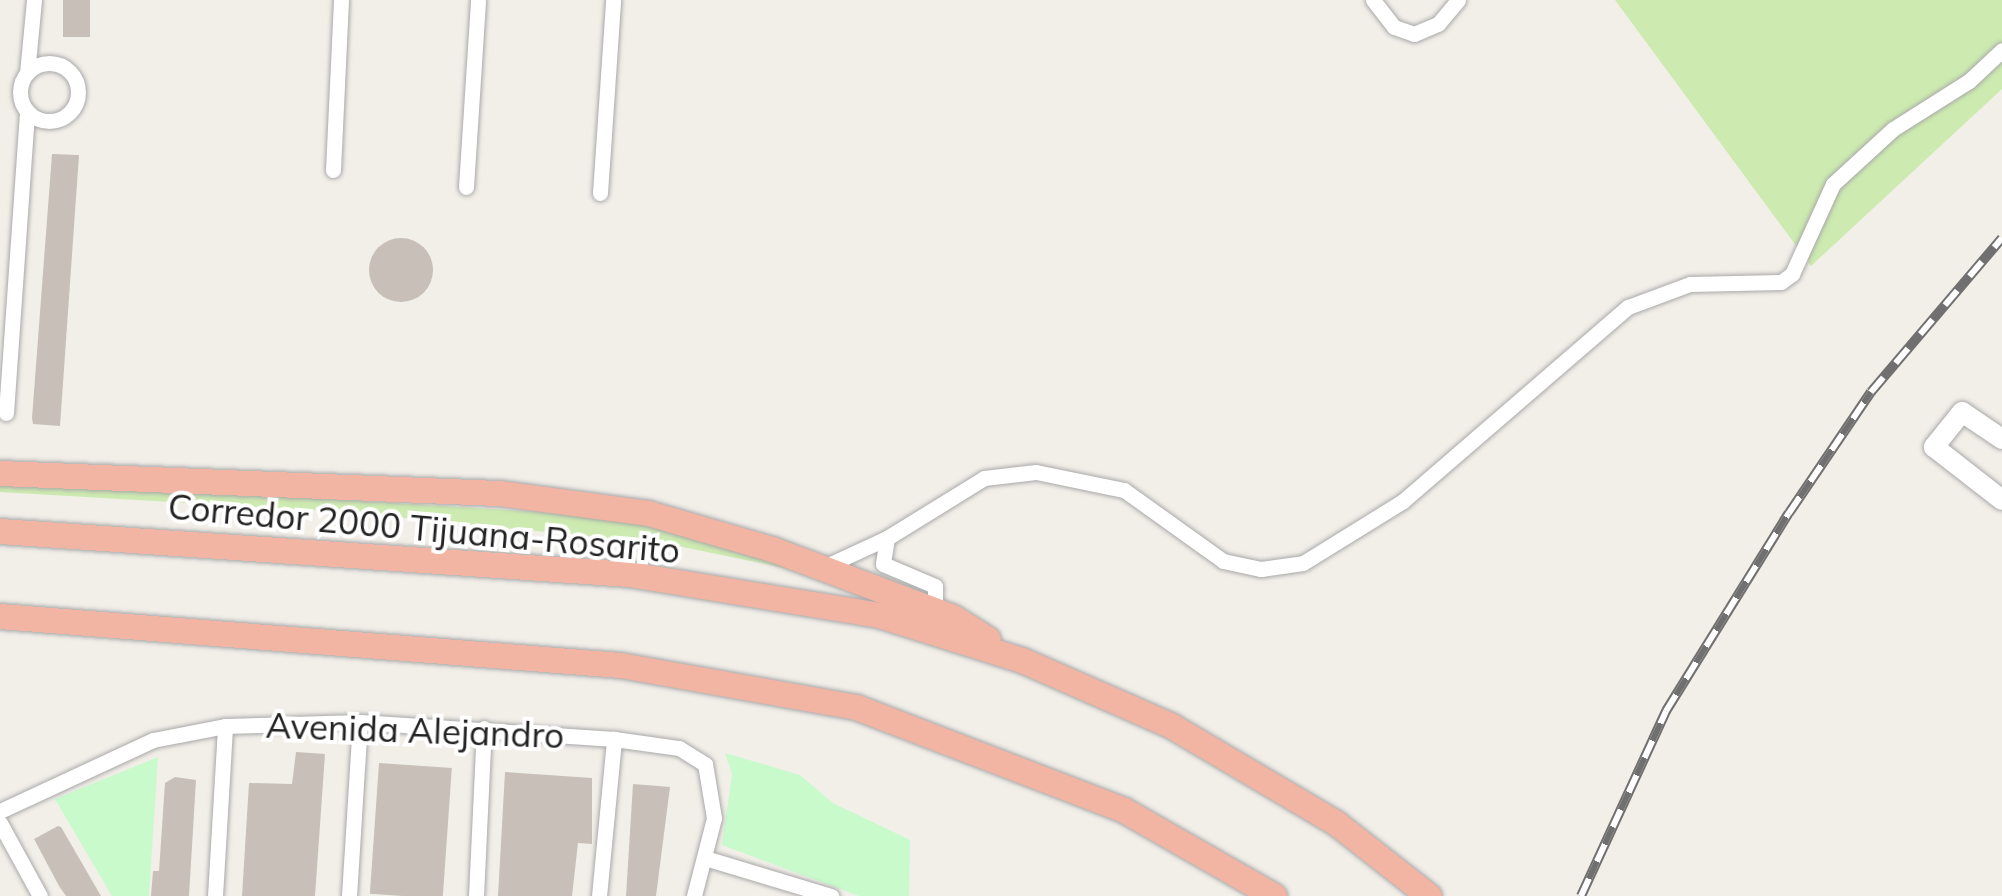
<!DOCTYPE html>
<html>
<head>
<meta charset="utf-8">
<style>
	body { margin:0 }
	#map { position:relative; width:2002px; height:896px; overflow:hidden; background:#f2efe9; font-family:Mulish,sans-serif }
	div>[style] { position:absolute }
	.grass>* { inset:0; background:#cdebb0 }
	.park>* { inset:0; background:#c8facc }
	.building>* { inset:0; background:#c7bfb8; transform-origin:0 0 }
	.round { border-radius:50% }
	.roads { filter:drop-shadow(0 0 2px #a9a9a9) drop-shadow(0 0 2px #a9a9a9) }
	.minor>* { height:15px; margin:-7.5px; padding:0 7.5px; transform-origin:7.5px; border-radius:7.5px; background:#fff }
	.minor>.ring { margin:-7.5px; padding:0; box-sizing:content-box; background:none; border:15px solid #fff; border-radius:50% }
	.tertiary>* { height:20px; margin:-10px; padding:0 10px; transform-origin:10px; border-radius:10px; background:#fff }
	.trunk>* { height:25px; margin:-12.5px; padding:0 12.5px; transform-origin:12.5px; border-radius:12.5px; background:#f2b4a3 }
	.rail>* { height:10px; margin-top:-5px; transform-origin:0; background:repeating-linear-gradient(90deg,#fff 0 19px,#707070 0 38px); box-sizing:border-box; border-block:2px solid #707070 }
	span { translate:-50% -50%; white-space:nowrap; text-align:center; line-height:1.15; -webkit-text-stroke:8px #fff; paint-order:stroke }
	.street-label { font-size:35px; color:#222 }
</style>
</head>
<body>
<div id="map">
	<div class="grass">
		<div style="clip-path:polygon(1615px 0,2002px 0,2002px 89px,1811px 266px)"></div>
		<div style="clip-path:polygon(0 479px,590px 515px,704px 534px,828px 577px,668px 544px,344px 512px,0 492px)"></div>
	</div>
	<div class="park">
		<div style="clip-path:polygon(725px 753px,800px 775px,833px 803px,910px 840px,909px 896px,859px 896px,722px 845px,732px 774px)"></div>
		<div style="clip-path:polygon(158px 757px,149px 896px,112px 896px,55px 799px)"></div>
	</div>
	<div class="building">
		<div style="left:63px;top:0;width:27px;height:37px"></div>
		<div style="clip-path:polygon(52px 154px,79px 155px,60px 426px,33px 424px,32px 418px)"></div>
		<div class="round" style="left:369px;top:238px;width:64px;height:64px"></div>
		<div style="clip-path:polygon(296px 752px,325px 754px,315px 896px,242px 896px,249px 783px,292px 784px)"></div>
		<div style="left:379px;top:763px;width:73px;height:131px;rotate:4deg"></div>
		<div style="clip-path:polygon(505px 772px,592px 778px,592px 844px,578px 843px,572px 896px,498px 896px)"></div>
		<div style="clip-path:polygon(175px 777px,196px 780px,189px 896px,151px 896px,153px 871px,159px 871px,165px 783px)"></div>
		<div style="clip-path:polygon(633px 784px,670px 787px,656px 896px,626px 896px)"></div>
		<div style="clip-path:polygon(58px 826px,61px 827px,101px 896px,66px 896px,59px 886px,34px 839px)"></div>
	</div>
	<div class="roads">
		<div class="minor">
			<div style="left:1373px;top:0;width:34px;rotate:52deg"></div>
			<div style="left:1394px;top:27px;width:21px;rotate:19deg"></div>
			<div style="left:1414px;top:34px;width:26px;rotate:-23deg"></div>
			<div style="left:1438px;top:24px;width:31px;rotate:-50deg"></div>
			<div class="ring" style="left:20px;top:63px;width:43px;height:43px"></div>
			<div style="left:27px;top:73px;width:73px;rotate:-84.5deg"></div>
			<div style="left:333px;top:170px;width:170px;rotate:-87.3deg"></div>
			<div style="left:466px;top:187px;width:187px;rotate:-86.3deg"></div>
			<div style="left:600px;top:193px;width:193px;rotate:-86.1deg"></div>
			<div style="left:6px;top:413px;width:302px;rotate:-86deg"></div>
			<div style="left:887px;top:538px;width:26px;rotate:99deg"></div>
			<div style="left:883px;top:564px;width:56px;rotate:22.9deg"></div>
			<div style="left:935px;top:586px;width:32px;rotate:90deg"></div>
			<div style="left:824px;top:567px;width:69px;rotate:-24.7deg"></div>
			<div style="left:887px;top:538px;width:114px;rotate:-31.7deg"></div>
			<div style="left:984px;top:478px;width:52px;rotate:-6.6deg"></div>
			<div style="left:1036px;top:472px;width:90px;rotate:11.6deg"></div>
			<div style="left:1124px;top:490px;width:122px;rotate:35.6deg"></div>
			<div style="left:1223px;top:561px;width:39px;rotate:12deg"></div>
			<div style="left:1261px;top:569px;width:42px;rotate:-8.1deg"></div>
			<div style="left:1303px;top:563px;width:118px;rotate:-31.8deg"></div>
			<div style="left:1403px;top:501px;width:297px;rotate:-40.8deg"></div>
			<div style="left:1628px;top:307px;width:66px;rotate:-20.4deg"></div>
			<div style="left:1690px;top:284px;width:91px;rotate:-1.3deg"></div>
			<div style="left:1781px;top:282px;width:14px;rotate:-36deg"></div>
			<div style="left:1792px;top:274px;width:99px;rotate:-65.5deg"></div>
			<div style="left:1833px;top:184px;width:81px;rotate:-42.5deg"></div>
			<div style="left:1893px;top:129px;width:90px;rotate:-32.3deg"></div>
			<div style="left:1969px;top:81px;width:45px;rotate:-43.2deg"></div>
			<div style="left:0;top:811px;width:169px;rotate:-24.9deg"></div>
			<div style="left:153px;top:740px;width:73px;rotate:-11deg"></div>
			<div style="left:225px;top:726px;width:135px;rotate:-1.7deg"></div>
			<div style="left:360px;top:722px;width:255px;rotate:3.8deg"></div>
			<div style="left:614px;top:739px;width:66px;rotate:7.9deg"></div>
			<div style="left:679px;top:748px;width:31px;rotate:32deg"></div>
			<div style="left:705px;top:764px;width:55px;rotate:80.5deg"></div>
			<div style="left:714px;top:818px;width:81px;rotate:104.4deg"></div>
			<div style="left:0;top:823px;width:83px;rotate:61.3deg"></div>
			<div style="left:705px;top:858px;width:132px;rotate:16.8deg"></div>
			<div style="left:215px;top:896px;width:170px;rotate:-86.6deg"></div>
			<div style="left:349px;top:896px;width:174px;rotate:-86.4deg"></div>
			<div style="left:476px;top:896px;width:168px;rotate:-87.3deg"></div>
			<div style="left:599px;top:896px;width:158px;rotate:-84.5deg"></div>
		</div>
		<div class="tertiary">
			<div style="left:2002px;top:439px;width:48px;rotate:-146deg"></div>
			<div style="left:1962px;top:412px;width:45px;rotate:128.7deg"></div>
			<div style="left:1934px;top:447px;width:86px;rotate:37.9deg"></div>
		</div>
		<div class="trunk">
			<div style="left:0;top:473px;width:499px;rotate:2.3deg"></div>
			<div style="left:499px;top:493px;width:150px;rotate:7.6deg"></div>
			<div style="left:648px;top:513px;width:129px;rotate:16.2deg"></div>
			<div style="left:772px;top:549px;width:193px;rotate:20.6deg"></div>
			<div style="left:953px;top:617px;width:41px;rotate:32.2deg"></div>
			<div style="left:0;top:531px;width:630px;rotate:3.91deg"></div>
			<div style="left:629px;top:574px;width:253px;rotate:9.3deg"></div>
			<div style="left:879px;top:615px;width:150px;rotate:17.5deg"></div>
			<div style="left:1022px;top:660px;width:164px;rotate:23.7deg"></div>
			<div style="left:1172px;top:726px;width:191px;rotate:30.6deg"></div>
			<div style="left:1336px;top:823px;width:118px;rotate:38.1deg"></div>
			<div style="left:0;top:616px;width:622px;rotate:4.52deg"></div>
			<div style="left:620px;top:665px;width:240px;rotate:10.1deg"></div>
			<div style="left:856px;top:707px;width:287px;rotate:21deg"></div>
			<div style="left:1124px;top:810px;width:173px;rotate:29.8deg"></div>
		</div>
	</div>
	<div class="rail">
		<div style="left:1581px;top:896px;width:204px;rotate:-65.3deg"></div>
		<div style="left:1666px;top:711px;width:233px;rotate:-58.2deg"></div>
		<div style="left:1789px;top:513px;width:146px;rotate:-55.9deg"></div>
		<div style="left:1871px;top:392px;width:202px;rotate:-49.6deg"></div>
	</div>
	<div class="street-label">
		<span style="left:424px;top:528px;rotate:5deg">Corredor 2000 Tijuana-Rosarito</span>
		<span style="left:415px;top:730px;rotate:2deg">Avenida Alejandro</span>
	</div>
</div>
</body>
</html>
